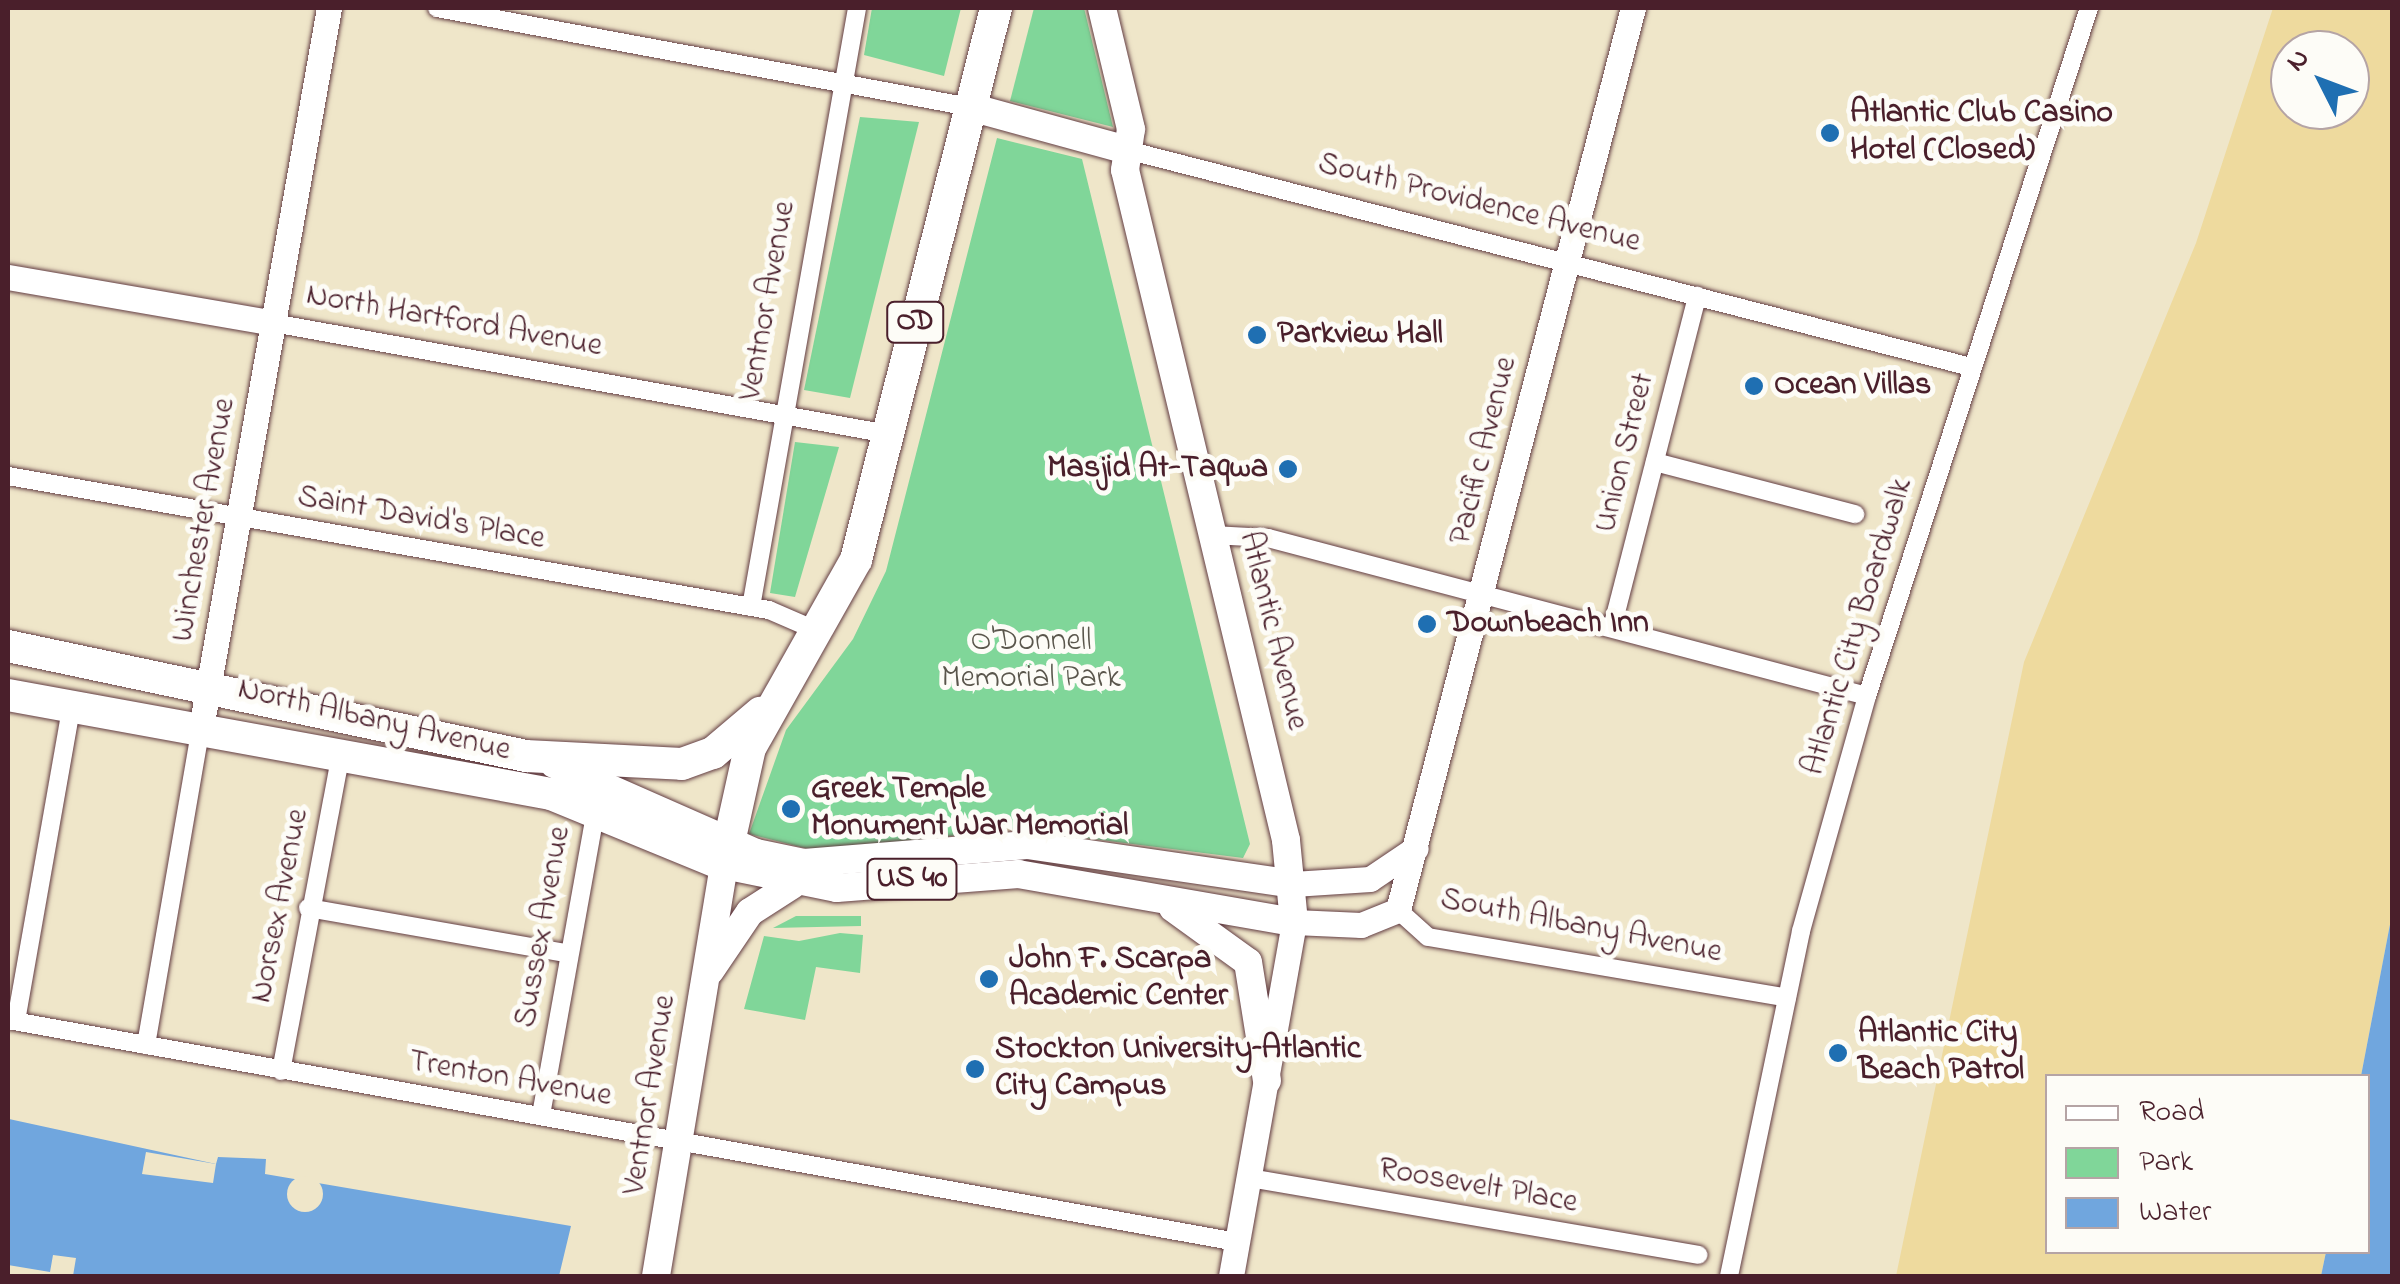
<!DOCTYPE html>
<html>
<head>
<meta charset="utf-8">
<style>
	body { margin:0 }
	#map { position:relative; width:2400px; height:1284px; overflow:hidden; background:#efe6c9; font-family:"Indie Flower",sans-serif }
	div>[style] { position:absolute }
	.green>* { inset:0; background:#80d699 }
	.sand>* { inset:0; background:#eeda9e }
	.water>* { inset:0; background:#70a6de }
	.pier>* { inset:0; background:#efe6c9 }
	.round { border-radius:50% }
	.roads { filter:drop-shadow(0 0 2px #633d43) drop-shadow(0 0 2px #633d43) }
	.street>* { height:18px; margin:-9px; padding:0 9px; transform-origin:9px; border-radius:9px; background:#fff }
	.secondary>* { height:25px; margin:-12.5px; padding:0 12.5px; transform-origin:12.5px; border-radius:12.5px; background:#fff }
	.primary>* { height:28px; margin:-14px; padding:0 14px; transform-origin:14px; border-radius:14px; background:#fff }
	.highway>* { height:32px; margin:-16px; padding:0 16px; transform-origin:16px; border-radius:16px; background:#fff }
	.dots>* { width:28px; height:28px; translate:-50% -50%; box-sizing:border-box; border:5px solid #fdfcf7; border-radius:50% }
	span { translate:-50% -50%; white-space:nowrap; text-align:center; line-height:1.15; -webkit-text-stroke:10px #fdfcf7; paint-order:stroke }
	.shield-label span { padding:2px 8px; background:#fdfcf7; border:2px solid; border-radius:8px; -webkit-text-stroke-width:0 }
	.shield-label { font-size:30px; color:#4a1f2b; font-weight:700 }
	.poi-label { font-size:32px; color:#4a1f2b; font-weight:700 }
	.left { translate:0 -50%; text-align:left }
	.right { translate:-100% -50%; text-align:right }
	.street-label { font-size:32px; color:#4a1f2b }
	.park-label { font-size:32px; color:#5a564c }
	.frame { position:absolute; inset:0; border:10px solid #4a1f2b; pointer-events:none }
	.legend { position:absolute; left:2045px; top:1074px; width:325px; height:180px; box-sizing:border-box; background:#fdfcf7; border:2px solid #b5a4a5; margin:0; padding:12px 18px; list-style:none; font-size:30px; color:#4a1f2b }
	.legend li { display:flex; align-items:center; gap:20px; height:50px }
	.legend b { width:50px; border:2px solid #b5a4a5 }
	.north { position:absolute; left:2270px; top:30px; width:100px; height:100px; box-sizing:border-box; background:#fdfcf7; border:2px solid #b5a4a5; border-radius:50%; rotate:312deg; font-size:28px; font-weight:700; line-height:40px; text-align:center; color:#4a1f2b }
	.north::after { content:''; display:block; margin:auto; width:35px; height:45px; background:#1f6fb2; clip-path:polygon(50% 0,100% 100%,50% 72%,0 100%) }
</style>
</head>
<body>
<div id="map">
	<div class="green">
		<div style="clip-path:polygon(872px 8px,961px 8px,944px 76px,864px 55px)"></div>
		<div style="clip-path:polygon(1034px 8px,1084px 8px,1113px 127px,1010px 101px)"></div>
		<div style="clip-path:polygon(860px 117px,919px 122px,850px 398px,804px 390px)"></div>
		<div style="clip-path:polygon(997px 138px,1082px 159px,1250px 844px,1243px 858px,1007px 828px,828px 854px,749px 834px,786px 730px,853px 639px,886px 571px)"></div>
		<div style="clip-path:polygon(795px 442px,839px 447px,795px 597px,770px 593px)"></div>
		<div style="clip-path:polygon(796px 916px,861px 916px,861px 926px,773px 928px)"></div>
		<div style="clip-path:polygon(840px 933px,863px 935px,860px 973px,816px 967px,805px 1020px,744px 1009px,764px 936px,799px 941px)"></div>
	</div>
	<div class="sand">
		<div style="clip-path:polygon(evenodd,2273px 8px,2392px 8px,2392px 914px,2361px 1076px,2048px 1076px,2048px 1252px,2326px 1252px,2321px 1276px,1896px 1276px,2024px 662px,2196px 243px,2273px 8px,2290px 50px,2350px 50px,2350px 110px,2290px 110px,2290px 50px)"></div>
	</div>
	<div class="water">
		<div style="clip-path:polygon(2392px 914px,2392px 1276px,2321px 1276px,2326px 1252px,2368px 1252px,2361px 1076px)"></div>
		<div style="clip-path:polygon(9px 1119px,216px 1164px,218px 1157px,266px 1159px,265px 1174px,571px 1226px,559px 1276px,8px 1274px)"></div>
	</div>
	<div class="pier">
		<div style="clip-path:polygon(146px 1152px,216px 1164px,213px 1183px,142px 1174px)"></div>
		<div class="round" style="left:287px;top:1176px;width:36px;height:36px"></div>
		<div style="clip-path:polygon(53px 1255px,76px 1258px,73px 1276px,8px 1274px,8px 1265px,50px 1272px)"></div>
	</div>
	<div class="roads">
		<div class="street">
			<div style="left:437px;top:8px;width:542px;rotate:10.52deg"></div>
			<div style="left:1127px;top:150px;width:871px;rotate:14.42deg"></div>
			<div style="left:273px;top:323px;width:625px;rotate:10.23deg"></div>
			<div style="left:1655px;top:462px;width:207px;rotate:14.6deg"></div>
			<div style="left:8px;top:476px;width:773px;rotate:9.99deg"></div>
			<div style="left:769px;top:610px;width:56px;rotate:23.3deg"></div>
			<div style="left:1212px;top:535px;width:56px;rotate:3.1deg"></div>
			<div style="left:1268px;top:538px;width:619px;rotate:14.78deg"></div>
			<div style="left:751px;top:607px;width:608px;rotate:-79.96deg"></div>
			<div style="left:1613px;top:624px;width:339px;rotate:-75.6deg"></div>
			<div style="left:308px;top:908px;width:263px;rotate:9.9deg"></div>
			<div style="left:1398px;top:910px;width:40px;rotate:42deg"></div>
			<div style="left:1428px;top:937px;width:364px;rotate:9.6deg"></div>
			<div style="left:8px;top:1020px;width:1249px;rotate:10.24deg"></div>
			<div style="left:16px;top:1021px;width:321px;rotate:-80deg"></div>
			<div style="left:146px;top:1045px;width:322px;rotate:-80.2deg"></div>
			<div style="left:281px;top:1071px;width:324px;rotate:-79.3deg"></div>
			<div style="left:541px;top:1115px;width:311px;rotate:-79.8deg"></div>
			<div style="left:1249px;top:1178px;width:456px;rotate:9.7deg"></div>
			<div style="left:1729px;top:1276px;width:352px;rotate:-78.2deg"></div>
			<div style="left:1801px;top:931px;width:244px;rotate:-74.3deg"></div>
			<div style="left:1867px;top:696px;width:723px;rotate:-72.12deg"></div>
		</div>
		<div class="secondary">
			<div style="left:8px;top:277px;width:269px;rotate:9.8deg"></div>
			<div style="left:201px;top:728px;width:731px;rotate:-79.92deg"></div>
			<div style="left:1293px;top:884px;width:77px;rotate:-3.7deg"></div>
			<div style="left:1370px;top:879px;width:55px;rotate:-34deg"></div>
			<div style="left:1231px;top:1276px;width:360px;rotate:-79.9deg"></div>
			<div style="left:1294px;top:922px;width:67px;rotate:2.6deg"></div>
			<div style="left:1361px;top:925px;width:40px;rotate:-22deg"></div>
			<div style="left:1398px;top:910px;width:932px;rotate:-75.4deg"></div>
		</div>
		<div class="primary">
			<div style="left:970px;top:107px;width:163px;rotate:15.3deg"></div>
			<div style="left:554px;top:764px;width:221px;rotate:23.8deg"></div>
			<div style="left:756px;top:853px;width:49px;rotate:11.8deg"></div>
			<div style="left:804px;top:863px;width:224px;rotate:-4.6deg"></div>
			<div style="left:1027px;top:845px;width:269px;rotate:8.3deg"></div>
			<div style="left:1173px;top:908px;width:92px;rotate:35.8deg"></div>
			<div style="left:1248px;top:962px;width:120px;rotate:80.9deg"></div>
			<div style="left:710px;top:971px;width:71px;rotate:-55.9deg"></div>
			<div style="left:750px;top:912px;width:50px;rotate:-32.7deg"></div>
			<div style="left:656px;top:1276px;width:417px;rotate:-80.6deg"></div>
			<div style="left:724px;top:865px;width:115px;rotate:11.5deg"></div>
			<div style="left:837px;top:888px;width:182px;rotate:-4.4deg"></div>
			<div style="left:1018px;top:874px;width:280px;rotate:9.9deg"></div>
			<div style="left:1294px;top:922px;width:82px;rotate:-95.6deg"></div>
			<div style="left:1286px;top:840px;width:689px;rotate:-103.51deg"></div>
			<div style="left:1125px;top:170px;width:41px;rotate:-81.7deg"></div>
			<div style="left:1131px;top:129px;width:124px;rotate:-103.5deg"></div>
		</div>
		<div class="highway">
			<div style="left:8px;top:646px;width:530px;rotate:11.99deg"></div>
			<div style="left:526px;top:756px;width:156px;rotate:2.9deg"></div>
			<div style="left:682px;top:764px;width:33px;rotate:-20deg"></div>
			<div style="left:713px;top:753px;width:62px;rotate:-40.4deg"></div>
			<div style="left:8px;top:695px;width:552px;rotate:10.33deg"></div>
			<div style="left:551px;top:794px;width:187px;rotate:22.3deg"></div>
			<div style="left:724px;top:865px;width:120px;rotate:-77.5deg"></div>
			<div style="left:750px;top:748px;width:216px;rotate:-60.6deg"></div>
			<div style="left:856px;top:560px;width:569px;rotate:-75.77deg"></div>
		</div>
	</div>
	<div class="dots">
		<div style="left:1830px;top:133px;background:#1f6fb2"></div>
		<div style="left:1257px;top:335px;background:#1f6fb2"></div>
		<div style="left:1754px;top:386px;background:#1f6fb2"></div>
		<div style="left:1288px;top:469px;background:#1f6fb2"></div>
		<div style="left:1427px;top:624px;background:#1f6fb2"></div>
		<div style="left:791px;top:809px;background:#1f6fb2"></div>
		<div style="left:989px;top:979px;background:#1f6fb2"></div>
		<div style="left:1838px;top:1053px;background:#1f6fb2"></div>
		<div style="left:975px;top:1069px;background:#1f6fb2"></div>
	</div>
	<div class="shield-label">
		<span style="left:915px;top:322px">OD</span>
		<span style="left:912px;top:879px">US 40</span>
	</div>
	<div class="poi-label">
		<span class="left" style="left:1850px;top:133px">Atlantic Club Casino<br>Hotel (Closed)</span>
		<span class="left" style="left:1277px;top:335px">Parkview Hall</span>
		<span class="left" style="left:1774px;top:386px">Ocean Villas</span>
		<span class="right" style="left:1268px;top:469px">Masjid At-Taqwa</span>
		<span class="left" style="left:1447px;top:624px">Downbeach Inn</span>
		<span class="left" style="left:811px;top:809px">Greek Temple<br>Monument War Memorial</span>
		<span class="left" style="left:1009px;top:979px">John F. Scarpa<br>Academic Center</span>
		<span class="left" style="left:1858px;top:1053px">Atlantic City<br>Beach Patrol</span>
		<span class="left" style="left:995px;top:1069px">Stockton University–Atlantic<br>City Campus</span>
	</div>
	<div class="street-label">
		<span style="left:1479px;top:204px;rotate:14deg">South Providence Avenue</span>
		<span style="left:769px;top:301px;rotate:-80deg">Ventnor Avenue</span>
		<span style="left:454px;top:322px;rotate:10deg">North Hartford Avenue</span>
		<span style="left:1485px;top:451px;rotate:-76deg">Pacific Avenue</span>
		<span style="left:1626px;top:453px;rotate:-76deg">Union Street</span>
		<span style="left:421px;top:519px;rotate:10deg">Saint David's Place</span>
		<span style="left:205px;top:520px;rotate:-80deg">Winchester Avenue</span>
		<span style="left:1859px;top:627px;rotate:-73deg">Atlantic City Boardwalk</span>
		<span style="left:1272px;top:631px;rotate:76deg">Atlantic Avenue</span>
		<span style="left:374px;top:721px;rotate:13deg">North Albany Avenue</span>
		<span style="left:281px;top:906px;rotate:-79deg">Norsex Avenue</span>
		<span style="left:544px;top:927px;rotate:-80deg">Sussex Avenue</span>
		<span style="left:1581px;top:927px;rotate:11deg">South Albany Avenue</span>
		<span style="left:510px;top:1080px;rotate:10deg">Trenton Avenue</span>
		<span style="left:651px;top:1095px;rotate:-81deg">Ventnor Avenue</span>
		<span style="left:1478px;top:1187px;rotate:10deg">Roosevelt Place</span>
	</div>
	<div class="park-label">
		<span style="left:1031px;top:661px">O'Donnell<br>Memorial Park</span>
	</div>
	<div class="frame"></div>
	<ul class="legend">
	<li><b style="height:12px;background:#fff"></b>Road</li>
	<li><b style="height:28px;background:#80d699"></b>Park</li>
	<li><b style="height:28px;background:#70a6de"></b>Water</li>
	</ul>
	<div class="north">N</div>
</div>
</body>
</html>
